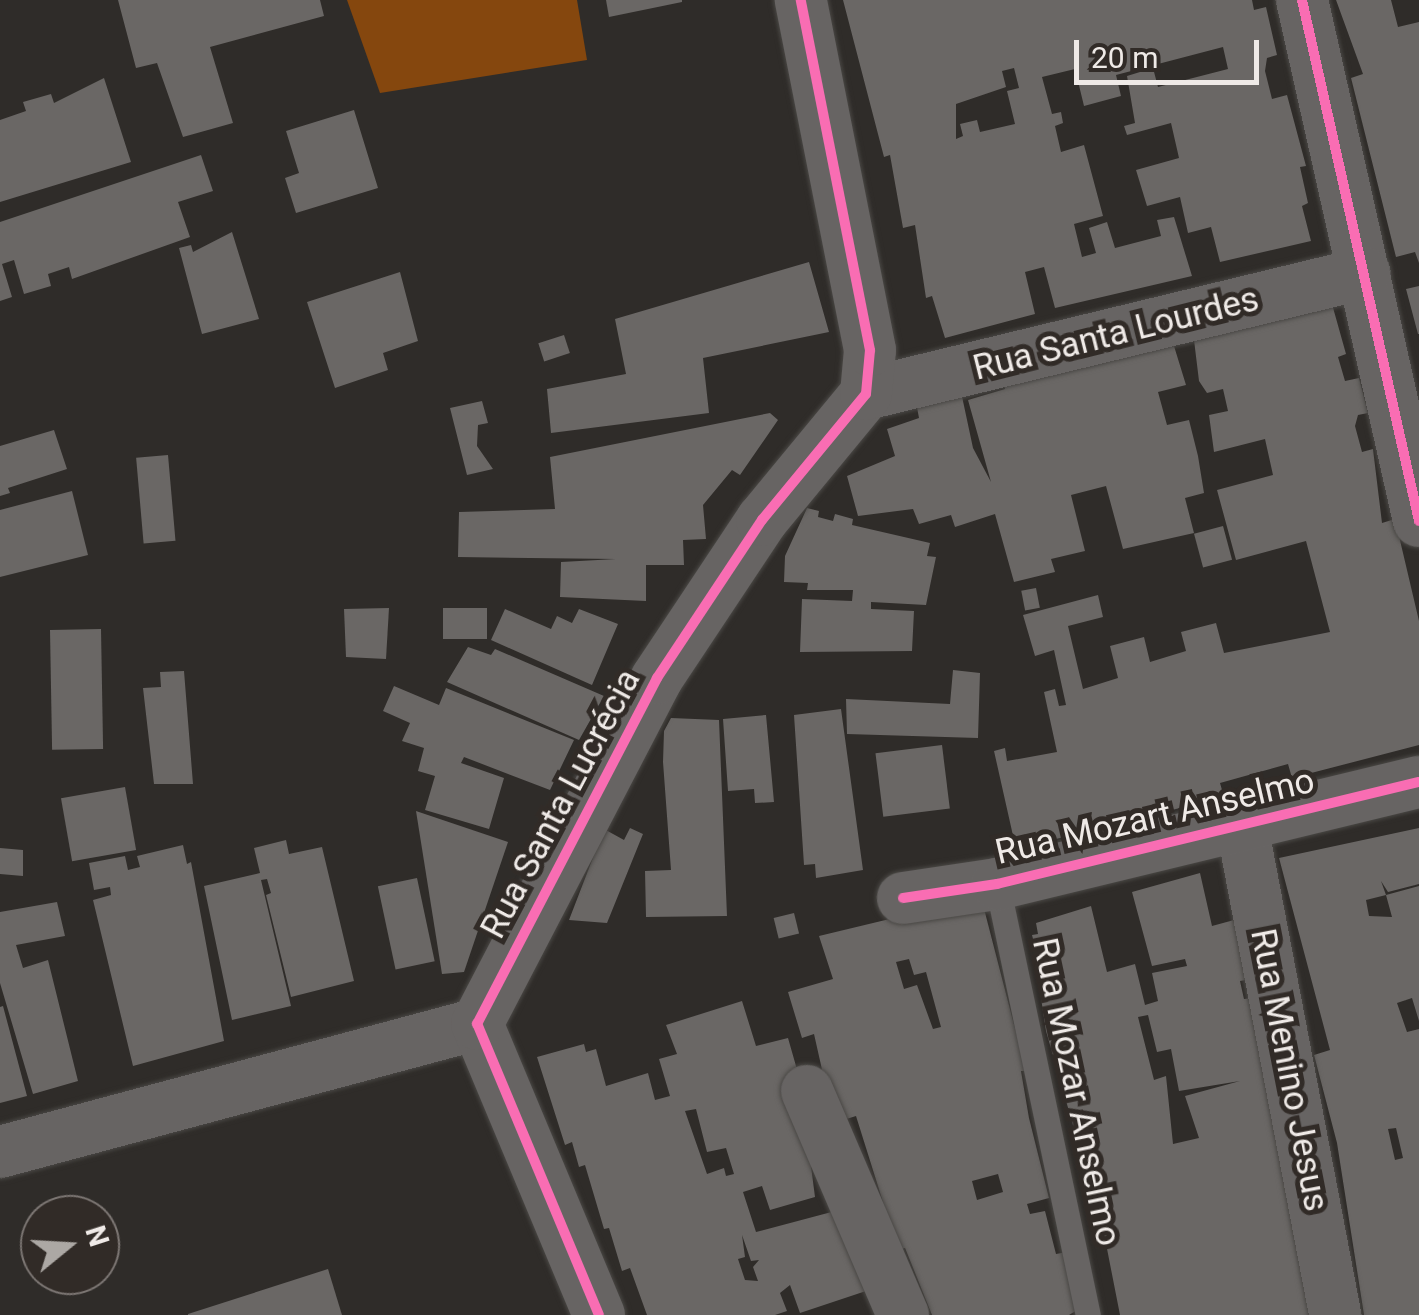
<!DOCTYPE html>
<html>
<head>
<meta charset="utf-8">
<style>
	body { margin:0 }
	#map { position:relative; width:1419px; height:1315px; overflow:hidden; background:#2f2c29; font-family:Roboto,sans-serif }
	div>[style] { position:absolute }
	.forest>* { inset:0; background:#85470e }
	.building>* { inset:0; background:#6a6765; transform-origin:0 0 }
	.roads { filter:drop-shadow(0 0 2px #4a4845) drop-shadow(0 0 2px #4a4845) }
	.lane>* { height:25px; margin:-12.5px; padding:0 12.5px; transform-origin:12.5px; border-radius:12.5px; background:#676463 }
	.street>* { height:52px; margin:-26px; padding:0 26px; transform-origin:26px; border-radius:26px; background:#676463 }
	.cycleway>* { height:10px; margin:-5px; padding:0 5px; transform-origin:5px; border-radius:5px; background:#f96db3 }
	span { translate:-50% -50%; white-space:nowrap; text-align:center; line-height:1.15; -webkit-text-stroke:10px #312b27; paint-order:stroke }
	.street-label { font-size:35px; color:#efeae7 }
	.north { position:absolute; left:20px; top:1195px; width:100px; height:100px; box-sizing:border-box; background:#312b27; border:2px solid #7d7774; border-radius:50%; rotate:72deg; font-size:28px; font-weight:700; line-height:40px; text-align:center; color:#efeae7 }
	.north::after { content:''; display:block; margin:auto; width:35px; height:45px; background:#aca8a4; clip-path:polygon(50% 0,100% 100%,50% 72%,0 100%) }
	.scale { position:absolute; left:1074px; top:40px; width:185px; height:45px; box-sizing:border-box; border:5px solid #efeae7; border-top:0; padding-left:12px; font-size:30px; line-height:35px; white-space:nowrap; color:#efeae7; -webkit-text-stroke:8px #312b27; paint-order:stroke }
</style>
</head>
<body>
<div id="map">
	<div class="forest">
		<div style="clip-path:polygon(347px 0,577px 0,587px 60px,380px 93px)"></div>
	</div>
	<div class="building">
		<div style="clip-path:polygon(118px 0,320px 0,324px 16px,210px 47px,233px 123px,183px 137px,157px 63px,136px 68px)"></div>
		<div style="clip-path:polygon(606px 0,682px 0,682px 2px,609px 17px)"></div>
		<div style="clip-path:polygon(evenodd,843px 0,1252px 0,1254px 10px,1266px 7px,1277px 55px,1267px 58px,1265px 71px,1272px 99px,1287px 95px,1306px 166px,1300px 167px,1308px 203px,1302px 206px,1311px 241px,1220px 262px,1211px 227px,1188px 233px,1180px 197px,1147px 206px,1136px 170px,1179px 158px,1171px 123px,1127px 135px,1124px 126px,1135px 123px,1127px 76px,1153px 68px,1158px 87px,1228px 69px,1223px 47px,1116px 75px,1121px 96px,1084px 106px,1075px 69px,1042px 77px,1052px 114px,1061px 112px,1063px 123px,1055px 126px,1061px 152px,1084px 145px,1103px 216px,1074px 224px,1082px 257px,1096px 253px,1089px 228px,1107px 222px,1115px 248px,1161px 236px,1157px 220px,1174px 217px,1192px 276px,1055px 308px,1044px 267px,1025px 272px,1035px 314px,945px 338px,932px 296px,926px 298px,915px 225px,903px 228px,890px 155px,884px 157px,843px 0,1014px 68px,1019px 88px,1007px 91px,1015px 124px,980px 132px,977px 120px,960px 124px,963px 136px,956px 139px,956px 104px,1006px 87px,1002px 71px,1014px 68px)"></div>
		<div style="clip-path:polygon(1336px 0,1391px 0,1398px 27px,1419px 22px,1419px 263px,1415px 252px,1396px 257px,1351px 78px,1363px 74px)"></div>
		<div style="clip-path:polygon(104px 78px,131px 162px,0 202px,0 120px,26px 111px,23px 102px,51px 94px,54px 103px)"></div>
		<div style="clip-path:polygon(354px 110px,378px 188px,296px 213px,285px 178px,299px 173px,286px 131px)"></div>
		<div style="clip-path:polygon(201px 155px,213px 191px,178px 202px,190px 237px,72px 279px,69px 267px,48px 274px,51px 286px,24px 294px,14px 260px,2px 264px,12px 297px,0 301px,0 222px)"></div>
		<div style="clip-path:polygon(232px 232px,259px 319px,202px 334px,179px 248px,191px 245px,193px 252px)"></div>
		<div style="clip-path:polygon(809px 262px,829px 332px,703px 358px,709px 413px,551px 433px,547px 389px,626px 374px,615px 319px)"></div>
		<div style="clip-path:polygon(400px 272px,418px 341px,383px 353px,388px 370px,335px 388px,307px 302px)"></div>
		<div style="clip-path:polygon(1419px 286px,1419px 334px,1418px 334px,1406px 289px)"></div>
		<div style="clip-path:polygon(1332px 304px,1346px 354px,1338px 357px,1345px 381px,1359px 378px,1368px 413px,1358px 415px,1355px 426px,1362px 452px,1373px 449px,1382px 523px,1395px 519px,1419px 621px,1419px 745px,1292px 778px,1288px 764px,1220px 783px,1224px 797px,1016px 849px,994px 751px,1005px 748px,1007px 761px,1057px 752px,1044px 692px,1055px 689px,1059px 706px,1066px 705px,1054px 650px,1035px 656px,1023px 615px,1098px 595px,1103px 617px,1068px 626px,1083px 689px,1118px 678px,1110px 646px,1144px 637px,1150px 662px,1186px 651px,1181px 632px,1216px 623px,1224px 653px,1330px 632px,1306px 541px,1236px 560px,1217px 490px,1273px 475px,1265px 439px,1214px 452px,1209px 415px,1228px 411px,1223px 389px,1207px 393px,1199px 381px,1194px 340px)"></div>
		<div style="left:564px;top:335px;width:19px;height:27px;rotate:72deg"></div>
		<div style="clip-path:polygon(1174px 346px,1186px 385px,1158px 392px,1167px 425px,1189px 420px,1198px 456px,1204px 493px,1185px 498px,1194px 533px,1123px 549px,1106px 486px,1071px 495px,1085px 551px,1051px 559px,1055px 572px,1014px 582px,995px 514px,955px 527px,951px 515px,919px 524px,913px 509px,858px 516px,847px 476px,895px 456px,887px 429px,919px 418px,916px 402px,960px 387px,973px 448px,991px 482px,968px 400px,1005px 389px,1002px 375px)"></div>
		<div style="clip-path:polygon(482px 401px,488px 423px,478px 425px,477px 446px,493px 469px,467px 475px,450px 408px)"></div>
		<div style="clip-path:polygon(770px 413px,778px 420px,740px 475px,732px 470px,703px 505px,706px 539px,683px 540px,684px 565px,646px 565px,646px 601px,560px 597px,561px 562px,616px 559px,458px 557px,459px 512px,555px 509px,550px 457px)"></div>
		<div style="clip-path:polygon(54px 430px,67px 469px,8px 488px,10px 493px,0 496px,0 446px)"></div>
		<div style="left:168px;top:455px;width:86px;height:32px;rotate:85deg"></div>
		<div style="clip-path:polygon(72px 491px,88px 555px,0 577px,0 510px)"></div>
		<div style="clip-path:polygon(807px 508px,819px 511px,818px 517px,833px 521px,835px 514px,853px 519px,852px 525px,930px 543px,927px 556px,936px 557px,926px 605px,871px 602px,871px 609px,914px 611px,912px 651px,800px 652px,802px 599px,852px 601px,853px 590px,807px 590px,808px 583px,784px 582px,785px 556px)"></div>
		<div style="left:1223px;top:526px;width:35px;height:30px;rotate:75deg"></div>
		<div style="left:1036px;top:588px;width:20px;height:15px;rotate:79deg"></div>
		<div style="clip-path:polygon(389px 608px,386px 659px,346px 657px,344px 609px)"></div>
		<div style="left:443px;top:608px;width:44px;height:31px"></div>
		<div style="clip-path:polygon(505px 609px,551px 629px,557px 616px,572px 623px,579px 609px,618px 624px,592px 685px,491px 640px)"></div>
		<div style="left:101px;top:629px;width:120px;height:51px;rotate:89deg"></div>
		<div style="clip-path:polygon(468px 647px,491px 655px,495px 649px,604px 696px,579px 740px,447px 682px)"></div>
		<div style="clip-path:polygon(953px 670px,980px 673px,978px 738px,847px 734px,846px 699px,950px 704px)"></div>
		<div style="clip-path:polygon(184px 671px,193px 784px,154px 784px,143px 688px,161px 687px,160px 672px)"></div>
		<div style="clip-path:polygon(394px 686px,439px 705px,446px 688px,574px 740px,550px 790px,464px 757px,461px 763px,504px 778px,489px 829px,425px 810px,435px 776px,418px 771px,424px 748px,402px 741px,410px 723px,383px 711px)"></div>
		<div style="clip-path:polygon(841px 709px,863px 870px,816px 878px,815px 864px,804px 865px,794px 715px)"></div>
		<div style="clip-path:polygon(766px 715px,774px 802px,755px 803px,754px 789px,728px 791px,723px 719px)"></div>
		<div style="clip-path:polygon(671px 718px,719px 720px,727px 916px,646px 917px,645px 871px,671px 870px,663px 762px,664px 731px)"></div>
		<div style="left:942px;top:745px;width:64px;height:67px;rotate:83deg"></div>
		<div style="left:125px;top:787px;width:64px;height:65px;rotate:80deg"></div>
		<div style="clip-path:polygon(416px 811px,508px 842px,464px 972px,442px 974px)"></div>
		<div style="clip-path:polygon(630px 828px,643px 834px,607px 923px,569px 920px,604px 829px,624px 840px)"></div>
		<div style="clip-path:polygon(evenodd,1419px 828px,1419px 884px,1388px 892px,1381px 881px,1386px 895px,1419px 886px,1419px 1021px,1412px 998px,1397px 1003px,1407px 1032px,1419px 1029px,1419px 1315px,1364px 1315px,1337px 1143px,1314px 1055px,1330px 1050px,1279px 858px,1419px 828px,1386px 895px,1392px 917px,1369px 916px,1366px 900px,1386px 895px,1419px 828px,1396px 1128px,1403px 1158px,1395px 1160px,1388px 1129px,1396px 1128px)"></div>
		<div style="clip-path:polygon(286px 840px,289px 854px,322px 847px,354px 981px,291px 997px,266px 895px,271px 893px,267px 879px,261px 880px,291px 1006px,232px 1020px,204px 886px,260px 873px,254px 848px)"></div>
		<div style="clip-path:polygon(183px 845px,187px 864px,191px 862px,224px 1041px,133px 1066px,93px 900px,111px 895px,110px 887px,94px 890px,89px 863px,125px 856px,128px 870px,140px 867px,137px 856px)"></div>
		<div style="clip-path:polygon(0 848px,23px 850px,23px 876px,0 874px)"></div>
		<div style="clip-path:polygon(evenodd,1200px 873px,1212px 926px,1245px 917px,1257px 978px,1240px 981px,1244px 999px,1261px 997px,1333px 1315px,1120px 1315px,1099px 1208px,1091px 1210px,1085px 1167px,1046px 1031px,1039px 985px,1050px 983px,1037px 961px,1046px 959px,1043px 945px,1035px 947px,1032px 935px,1038px 934px,1036px 923px,1091px 906px,1107px 972px,1135px 964px,1145px 1005px,1158px 1001px,1152px 973px,1187px 966px,1185px 959px,1152px 966px,1132px 892px,1200px 873px,1148px 1015px,1157px 1052px,1171px 1049px,1179px 1091px,1240px 1081px,1185px 1096px,1199px 1138px,1173px 1144px,1166px 1076px,1154px 1080px,1138px 1017px,1148px 1015px)"></div>
		<div style="left:417px;top:878px;width:85px;height:40px;rotate:78deg"></div>
		<div style="clip-path:polygon(evenodd,981px 897px,1026px 1071px,1021px 1071px,1029px 1118px,1049px 1198px,1027px 1204px,1030px 1214px,1045px 1211px,1056px 1254px,1067px 1252px,1079px 1309px,1069px 1315px,932px 1315px,905px 1248px,898px 1250px,856px 1116px,834px 1123px,814px 1034px,802px 1038px,788px 992px,833px 979px,819px 936px,981px 897px,909px 959px,914px 975px,926px 972px,941px 1027px,933px 1029px,917px 985px,904px 989px,896px 962px,909px 959px,981px 897px,998px 1174px,1003px 1192px,977px 1200px,972px 1181px,998px 1174px)"></div>
		<div style="clip-path:polygon(57px 902px,65px 936px,16px 945px,23px 968px,48px 960px,78px 1081px,33px 1094px,0 983px,0 912px)"></div>
		<div style="left:794px;top:913px;width:21px;height:21px;rotate:76deg"></div>
		<div style="clip-path:polygon(evenodd,742px 1001px,756px 1046px,788px 1038px,800px 1080px,815px 1197px,770px 1210px,762px 1186px,743px 1192px,756px 1232px,839px 1210px,872px 1289px,800px 1313px,790px 1285px,780px 1293px,787px 1311px,775px 1315px,647px 1315px,630px 1268px,622px 1271px,609px 1228px,604px 1229px,585px 1165px,579px 1167px,572px 1142px,565px 1145px,537px 1057px,584px 1044px,586px 1052px,596px 1049px,606px 1086px,648px 1073px,655px 1100px,670px 1096px,659px 1059px,677px 1054px,666px 1025px,742px 1001px,696px 1109px,707px 1152px,726px 1148px,734px 1174px,726px 1176px,724px 1168px,707px 1174px,685px 1111px,696px 1109px,742px 1001px,742px 1235px,751px 1261px,759px 1260px,753px 1267px,758px 1281px,745px 1280px,738px 1259px,745px 1257px,742px 1235px)"></div>
		<div style="clip-path:polygon(3px 1006px,27px 1096px,0 1103px,0 1007px)"></div>
		<div style="clip-path:polygon(328px 1269px,342px 1315px,188px 1315px,188px 1314px)"></div>
	</div>
	<div class="roads">
		<div class="lane">
			<div style="left:997px;top:884px;width:441px;rotate:78.1deg"></div>
		</div>
		<div class="street">
			<div style="left:1302px;top:0;width:534px;rotate:77.34deg"></div>
			<div style="left:866px;top:394px;width:513px;rotate:-13.63deg"></div>
			<div style="left:1242px;top:826px;width:498px;rotate:79.2deg"></div>
			<div style="left:903px;top:898px;width:95px;rotate:-8.5deg"></div>
			<div style="left:997px;top:884px;width:434px;rotate:-13.6deg"></div>
			<div style="left:807px;top:1091px;width:244px;rotate:66.8deg"></div>
			<div style="left:0;top:1152px;width:494px;rotate:-15deg"></div>
			<div style="left:599px;top:1315px;width:316px;rotate:-112.7deg"></div>
			<div style="left:477px;top:1024px;width:390px;rotate:-62.5deg"></div>
			<div style="left:657px;top:678px;width:190px;rotate:-56.4deg"></div>
			<div style="left:762px;top:520px;width:163px;rotate:-50.5deg"></div>
			<div style="left:866px;top:394px;width:44px;rotate:-84.8deg"></div>
			<div style="left:870px;top:350px;width:357px;rotate:-101.2deg"></div>
		</div>
	</div>
	<div class="cycleway">
		<div style="left:1302px;top:0;width:534px;rotate:77.34deg"></div>
		<div style="left:903px;top:898px;width:95px;rotate:-8.5deg"></div>
		<div style="left:997px;top:884px;width:434px;rotate:-13.6deg"></div>
		<div style="left:599px;top:1315px;width:316px;rotate:-112.7deg"></div>
		<div style="left:477px;top:1024px;width:390px;rotate:-62.5deg"></div>
		<div style="left:657px;top:678px;width:190px;rotate:-56.4deg"></div>
		<div style="left:762px;top:520px;width:163px;rotate:-50.5deg"></div>
		<div style="left:866px;top:394px;width:44px;rotate:-84.8deg"></div>
		<div style="left:870px;top:350px;width:357px;rotate:-101.2deg"></div>
	</div>
	<div class="street-label">
		<span style="left:1116px;top:334px;rotate:-14deg">Rua Santa Lourdes</span>
		<span style="left:561px;top:804px;rotate:-62deg">Rua Santa Lucrécia</span>
		<span style="left:1155px;top:817px;rotate:-13deg">Rua Mozart Anselmo</span>
		<span style="left:1289px;top:1070px;rotate:79deg">Rua Menino Jesus</span>
		<span style="left:1076px;top:1092px;rotate:78deg">Rua Mozar Anselmo</span>
	</div>
	<div class="north">N</div>
	<div class="scale">20 m</div>
</div>
</body>
</html>
